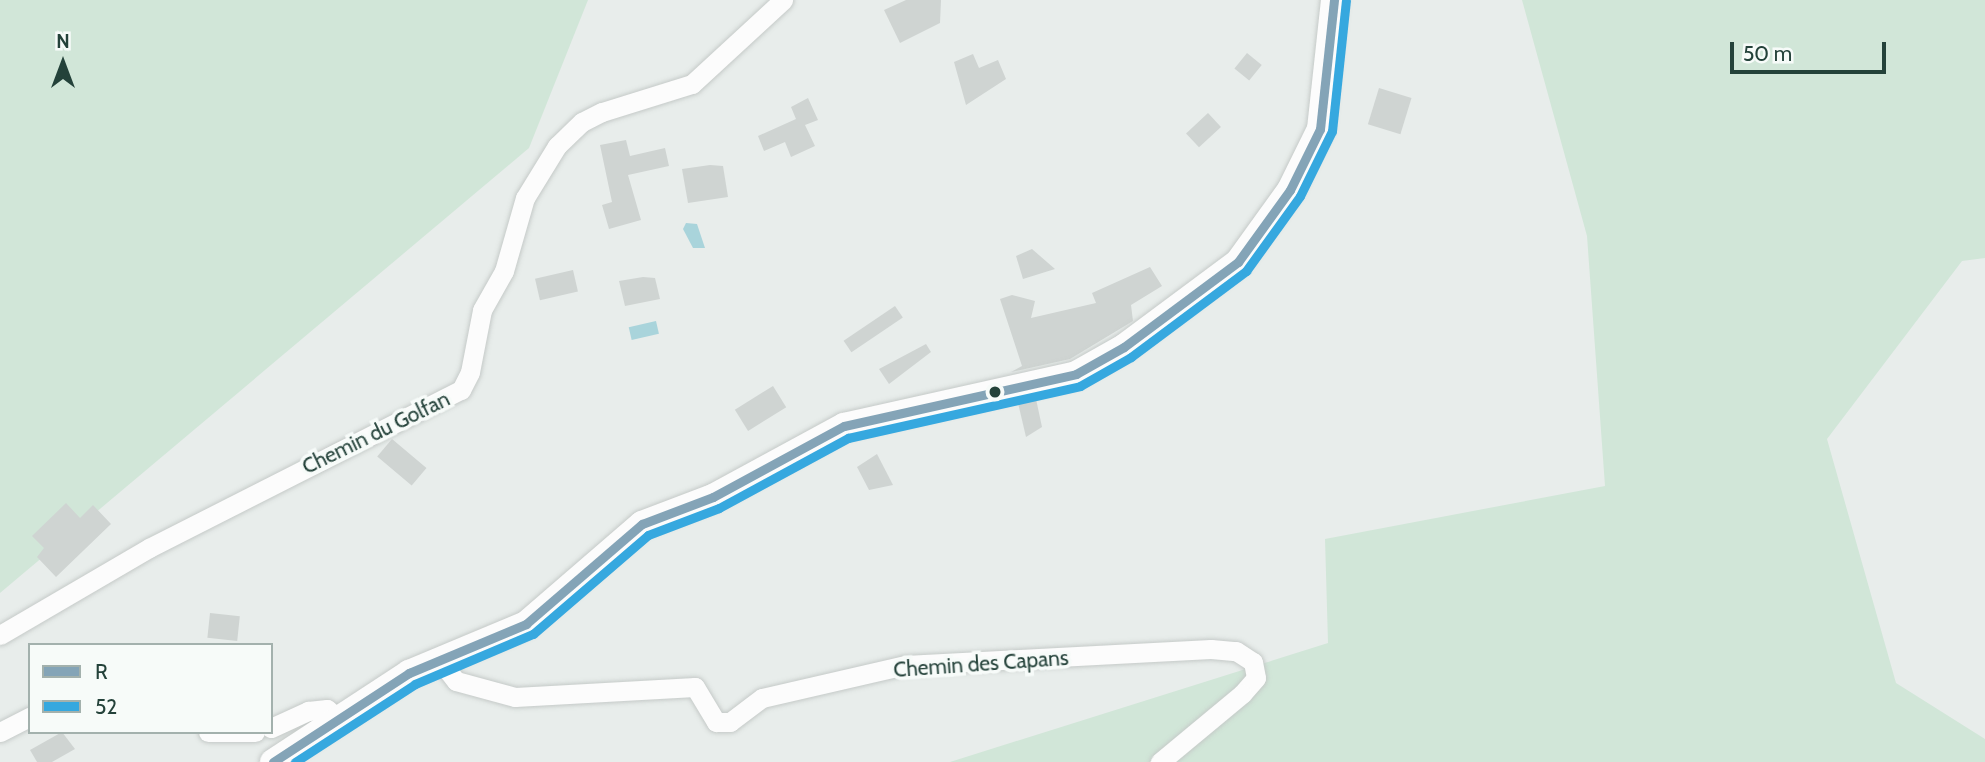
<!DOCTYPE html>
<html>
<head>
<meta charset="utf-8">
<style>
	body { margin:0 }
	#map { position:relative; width:1985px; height:762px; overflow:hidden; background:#e8edeb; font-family:Cabin,sans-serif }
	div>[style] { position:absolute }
	.green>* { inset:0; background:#d1e6d8 }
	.water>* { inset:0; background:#a9d4db; transform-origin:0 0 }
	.building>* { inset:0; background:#cfd4d2; transform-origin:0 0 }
	.roads { filter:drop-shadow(0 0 2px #c5cac8) drop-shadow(0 0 2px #c5cac8) }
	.street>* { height:19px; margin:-9.5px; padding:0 9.5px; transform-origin:9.5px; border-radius:9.5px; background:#fcfcfc }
	.secondary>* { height:26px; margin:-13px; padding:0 13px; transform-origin:13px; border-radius:13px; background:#fcfcfc }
	.bus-1>* { height:9px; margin:-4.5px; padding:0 4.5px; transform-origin:4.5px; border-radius:4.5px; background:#84a4b7 }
	.bus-2>* { height:9px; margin:-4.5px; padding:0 4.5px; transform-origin:4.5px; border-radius:4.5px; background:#36a8df }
	.dots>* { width:19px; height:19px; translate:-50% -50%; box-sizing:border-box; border:4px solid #f7fbf9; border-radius:50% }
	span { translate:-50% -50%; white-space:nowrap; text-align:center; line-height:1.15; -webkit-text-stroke:7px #f7fbf9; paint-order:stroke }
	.street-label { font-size:21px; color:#24423a }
	.legend { position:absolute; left:28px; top:643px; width:245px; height:91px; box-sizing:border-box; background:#f7fbf9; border:2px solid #a3b1ad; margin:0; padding:9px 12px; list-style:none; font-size:21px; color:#24423a }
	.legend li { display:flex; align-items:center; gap:14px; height:35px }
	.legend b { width:35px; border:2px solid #a3b1ad }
	.north { position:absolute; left:28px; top:28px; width:70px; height:70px; -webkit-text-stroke:5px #f7fbf9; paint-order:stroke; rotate:0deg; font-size:19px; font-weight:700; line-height:28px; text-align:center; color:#24423a }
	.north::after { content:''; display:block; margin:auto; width:24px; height:32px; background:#24423a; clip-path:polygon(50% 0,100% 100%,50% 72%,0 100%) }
	.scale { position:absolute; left:1730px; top:42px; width:156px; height:32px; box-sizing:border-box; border:4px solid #24423a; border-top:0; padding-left:9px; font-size:21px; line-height:24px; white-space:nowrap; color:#24423a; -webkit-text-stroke:5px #f7fbf9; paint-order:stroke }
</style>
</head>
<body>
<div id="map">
	<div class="green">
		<div style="clip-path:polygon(0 0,588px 0,529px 148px,0 593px)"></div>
		<div style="clip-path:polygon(1522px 0,1985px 0,1985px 258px,1962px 261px,1827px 439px,1896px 683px,1985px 739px,1985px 762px,950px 762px,1328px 643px,1325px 539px,1605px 486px,1587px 236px)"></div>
	</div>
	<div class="water">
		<div style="clip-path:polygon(686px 223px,697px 224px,705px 248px,693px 248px,683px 229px)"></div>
		<div style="left:656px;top:321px;width:13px;height:28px;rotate:77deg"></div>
	</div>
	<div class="building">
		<div style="clip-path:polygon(906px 0,941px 0,940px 23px,900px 43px,884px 10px)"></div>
		<div style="left:1247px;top:53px;width:19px;height:20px;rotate:39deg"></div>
		<div style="clip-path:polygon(973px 54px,979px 68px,998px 60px,1006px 79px,966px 105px,954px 62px)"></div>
		<div style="left:1379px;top:88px;width:34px;height:38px;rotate:17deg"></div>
		<div style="clip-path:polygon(808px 98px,818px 120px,805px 125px,815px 146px,791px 157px,785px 142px,764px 151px,758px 136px,796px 119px,791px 107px)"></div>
		<div style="left:1208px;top:113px;width:19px;height:30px;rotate:47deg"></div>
		<div style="clip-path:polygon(626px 140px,630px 156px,665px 148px,669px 166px,628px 175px,641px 220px,609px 229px,602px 205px,612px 202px,600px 145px)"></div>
		<div style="clip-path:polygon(710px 165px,723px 166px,728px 197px,688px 203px,682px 169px)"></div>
		<div style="clip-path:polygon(1032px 249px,1055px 269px,1023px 279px,1016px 256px)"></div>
		<div style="clip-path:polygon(1150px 267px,1162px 286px,1131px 305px,1133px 321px,1070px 359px,1011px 372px,1022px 366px,1000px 299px,1012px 295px,1035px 301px,1031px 318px,1096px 303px,1092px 293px)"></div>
		<div style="left:573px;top:270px;width:22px;height:39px;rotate:77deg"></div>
		<div style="clip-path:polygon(643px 277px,655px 278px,660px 299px,625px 306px,619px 281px)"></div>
		<div style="left:895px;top:306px;width:14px;height:62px;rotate:56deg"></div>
		<div style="clip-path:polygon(926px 344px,931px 352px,889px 384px,879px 369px)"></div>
		<div style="left:773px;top:386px;width:25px;height:45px;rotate:58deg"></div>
		<div style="clip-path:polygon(1036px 399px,1042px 427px,1026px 437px,1018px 403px)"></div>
		<div style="left:392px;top:439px;width:45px;height:23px;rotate:40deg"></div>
		<div style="clip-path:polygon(877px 454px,893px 485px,869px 490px,857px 467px)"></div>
		<div style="clip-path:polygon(66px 503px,80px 518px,93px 505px,111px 524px,56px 577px,37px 557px,44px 548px,32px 536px)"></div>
		<div style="left:210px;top:613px;width:30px;height:25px;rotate:6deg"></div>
		<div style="clip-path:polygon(62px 732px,75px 749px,52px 762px,37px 762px,30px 750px)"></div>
	</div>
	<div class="roads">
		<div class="street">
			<div style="left:0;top:635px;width:173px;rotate:-30.3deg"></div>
			<div style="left:149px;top:548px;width:350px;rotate:-26.9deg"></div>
			<div style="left:461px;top:390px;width:20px;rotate:-63deg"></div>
			<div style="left:470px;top:372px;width:63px;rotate:-79deg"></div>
			<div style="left:482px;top:310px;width:45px;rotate:-60.6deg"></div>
			<div style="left:504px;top:271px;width:76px;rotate:-74deg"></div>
			<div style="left:525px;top:198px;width:61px;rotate:-58.4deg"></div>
			<div style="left:557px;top:146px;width:35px;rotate:-44deg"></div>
			<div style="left:582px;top:122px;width:22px;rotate:-27deg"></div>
			<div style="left:602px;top:112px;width:94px;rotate:-17.3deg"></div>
			<div style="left:692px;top:84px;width:124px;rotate:-42.7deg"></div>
			<div style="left:438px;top:658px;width:29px;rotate:52deg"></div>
			<div style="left:456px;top:681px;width:61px;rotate:15.2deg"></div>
			<div style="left:515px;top:697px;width:180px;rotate:-3.2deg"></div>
			<div style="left:695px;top:687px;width:41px;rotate:59deg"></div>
			<div style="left:716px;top:722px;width:14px"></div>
			<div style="left:730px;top:722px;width:40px;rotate:-37deg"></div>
			<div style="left:762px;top:698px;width:147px;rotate:-13deg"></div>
			<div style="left:905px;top:665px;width:306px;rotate:-3deg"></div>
			<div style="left:1211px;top:649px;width:25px;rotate:5deg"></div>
			<div style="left:1236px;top:651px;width:20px;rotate:33deg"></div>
			<div style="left:1253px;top:662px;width:16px;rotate:79deg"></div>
			<div style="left:1256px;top:678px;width:21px;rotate:131deg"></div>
			<div style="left:1242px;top:694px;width:107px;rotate:140.3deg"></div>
			<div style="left:271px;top:728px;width:41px;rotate:-24.7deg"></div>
			<div style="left:308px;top:711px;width:19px;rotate:-6deg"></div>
			<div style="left:327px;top:709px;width:18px;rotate:41deg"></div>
			<div style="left:0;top:732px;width:34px;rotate:-27deg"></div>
			<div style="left:208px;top:732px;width:47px"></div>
		</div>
		<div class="secondary">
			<div style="left:273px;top:762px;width:163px;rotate:-33.2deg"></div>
			<div style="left:409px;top:673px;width:127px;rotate:-22.7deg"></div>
			<div style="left:526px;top:624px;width:153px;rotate:-40.8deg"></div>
			<div style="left:642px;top:524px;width:76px;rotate:-20.8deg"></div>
			<div style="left:713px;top:497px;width:149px;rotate:-28.5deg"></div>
			<div style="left:844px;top:426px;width:238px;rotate:-12.6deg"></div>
			<div style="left:1076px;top:374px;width:55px;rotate:-29.4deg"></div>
			<div style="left:1124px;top:347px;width:142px;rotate:-36.7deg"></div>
			<div style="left:1238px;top:262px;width:89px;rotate:-54.2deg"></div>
			<div style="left:1290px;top:190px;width:68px;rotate:-63.8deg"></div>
			<div style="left:1320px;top:129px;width:130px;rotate:-83.8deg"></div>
		</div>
	</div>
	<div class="bus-1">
		<div style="left:273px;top:762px;width:163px;rotate:-33.2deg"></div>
		<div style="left:409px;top:673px;width:127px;rotate:-22.7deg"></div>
		<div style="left:526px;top:624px;width:153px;rotate:-40.8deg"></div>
		<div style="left:642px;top:524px;width:76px;rotate:-20.8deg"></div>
		<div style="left:713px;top:497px;width:149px;rotate:-28.5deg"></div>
		<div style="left:844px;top:426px;width:238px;rotate:-12.6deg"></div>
		<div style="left:1076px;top:374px;width:55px;rotate:-29.4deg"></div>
		<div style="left:1124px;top:347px;width:142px;rotate:-36.7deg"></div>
		<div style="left:1238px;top:262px;width:89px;rotate:-54.2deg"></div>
		<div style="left:1290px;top:190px;width:68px;rotate:-63.8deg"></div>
		<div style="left:1320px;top:129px;width:130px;rotate:-83.8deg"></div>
	</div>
	<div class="bus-2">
		<div style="left:295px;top:762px;width:143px;rotate:-33deg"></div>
		<div style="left:415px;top:684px;width:128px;rotate:-23deg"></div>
		<div style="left:533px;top:634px;width:152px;rotate:-40.7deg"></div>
		<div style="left:648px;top:535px;width:76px;rotate:-20.8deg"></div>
		<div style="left:719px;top:508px;width:147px;rotate:-28.5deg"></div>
		<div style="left:848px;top:438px;width:238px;rotate:-12.6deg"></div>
		<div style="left:1080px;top:386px;width:59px;rotate:-29.6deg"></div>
		<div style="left:1131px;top:357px;width:144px;rotate:-36.8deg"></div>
		<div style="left:1246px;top:271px;width:92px;rotate:-54.2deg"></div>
		<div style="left:1300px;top:196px;width:72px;rotate:-63.8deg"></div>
		<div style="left:1332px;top:131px;width:131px;rotate:-83.9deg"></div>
	</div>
	<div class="dots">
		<div style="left:995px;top:392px;background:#24423a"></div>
	</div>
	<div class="street-label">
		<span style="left:376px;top:433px;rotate:-26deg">Chemin du Golfan</span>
		<span style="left:981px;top:664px;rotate:-4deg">Chemin des Capans</span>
	</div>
	<ul class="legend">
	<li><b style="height:9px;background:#84a4b7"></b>R</li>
	<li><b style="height:9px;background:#36a8df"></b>52</li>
	</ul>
	<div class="north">N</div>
	<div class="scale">50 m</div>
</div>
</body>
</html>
